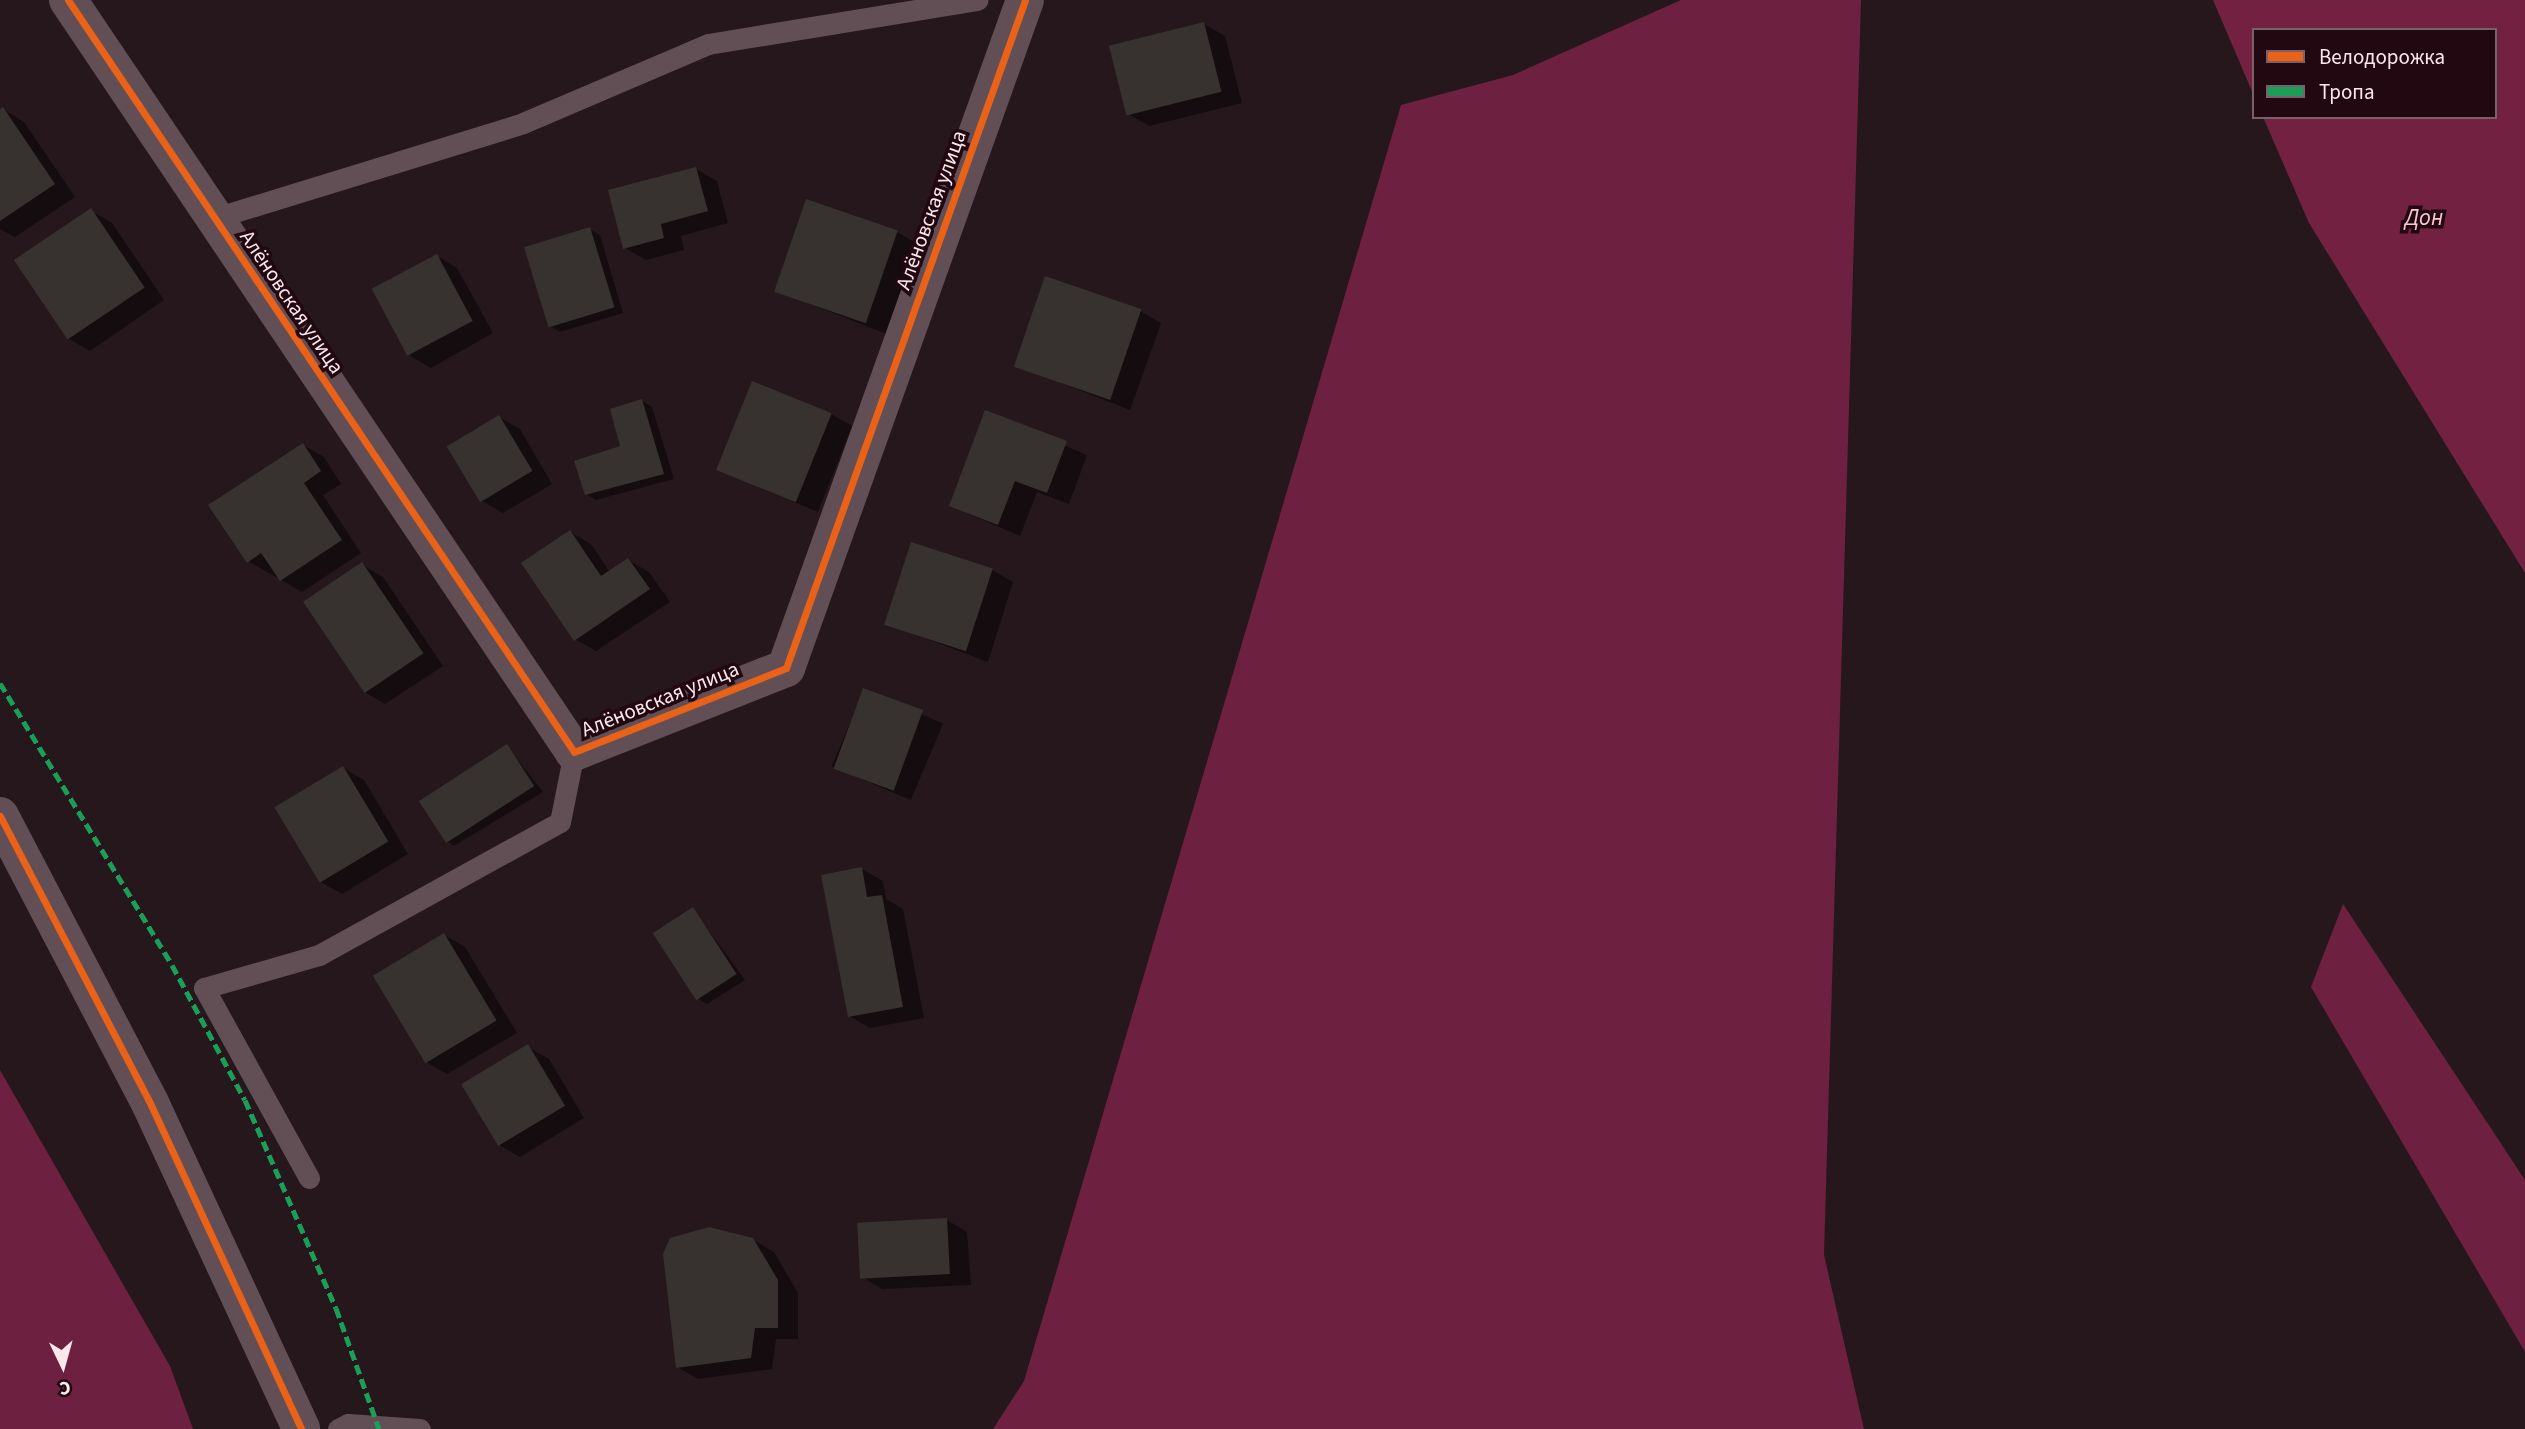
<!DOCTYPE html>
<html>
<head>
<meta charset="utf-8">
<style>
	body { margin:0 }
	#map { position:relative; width:2525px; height:1429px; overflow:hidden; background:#26171c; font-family:"Source Sans 3",sans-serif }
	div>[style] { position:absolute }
	.forest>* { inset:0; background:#6d203f }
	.water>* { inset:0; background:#722141 }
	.shadow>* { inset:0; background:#0007; transform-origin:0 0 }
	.building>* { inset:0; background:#373230; transform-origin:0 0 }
	.service>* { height:21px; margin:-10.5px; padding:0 10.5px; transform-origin:10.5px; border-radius:10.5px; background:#624f56 }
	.minor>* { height:38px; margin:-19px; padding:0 19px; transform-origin:19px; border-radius:19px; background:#624f56 }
	.tertiary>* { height:38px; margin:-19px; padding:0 19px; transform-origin:19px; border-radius:19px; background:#624f56 }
	.quiet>* { height:5px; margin-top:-2.5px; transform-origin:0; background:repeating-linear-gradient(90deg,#1a9f57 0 10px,transparent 0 15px) }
	.cycleway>* { height:7px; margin:-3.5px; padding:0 3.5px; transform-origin:3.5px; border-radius:3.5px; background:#ea6118 }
	span { translate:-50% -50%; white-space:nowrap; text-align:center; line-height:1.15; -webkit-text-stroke:7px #210811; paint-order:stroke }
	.street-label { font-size:21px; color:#fbe7ec }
	.water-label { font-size:23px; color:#fac6d4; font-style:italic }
	.legend { position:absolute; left:2252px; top:28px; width:245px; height:91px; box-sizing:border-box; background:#210811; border:2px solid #786169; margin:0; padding:9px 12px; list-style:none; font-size:21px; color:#fbe7ec }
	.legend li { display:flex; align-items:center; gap:14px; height:35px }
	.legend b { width:35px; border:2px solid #786169 }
	.north { position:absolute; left:28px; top:1331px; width:70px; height:70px; -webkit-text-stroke:5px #210811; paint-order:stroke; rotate:175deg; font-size:19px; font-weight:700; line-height:28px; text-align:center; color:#fbe7ec }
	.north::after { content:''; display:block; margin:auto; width:24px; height:32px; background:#fbe7ec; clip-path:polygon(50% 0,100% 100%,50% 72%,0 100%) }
</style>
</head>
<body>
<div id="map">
	<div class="forest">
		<div style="clip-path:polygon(1681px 0,1861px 0,1824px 1255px,1864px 1429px,993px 1429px,1024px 1381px,1401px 105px,1513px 75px)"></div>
		<div style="clip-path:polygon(2343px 904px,2525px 1180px,2525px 1352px,2311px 987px)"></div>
		<div style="clip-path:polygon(0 1070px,170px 1366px,193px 1429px,0 1429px)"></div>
	</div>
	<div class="water">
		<div style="clip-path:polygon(2213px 0,2525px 0,2525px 573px,2309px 223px,2263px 117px,2495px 117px,2495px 30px,2254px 30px,2254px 96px)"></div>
	</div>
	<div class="shadow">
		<div style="clip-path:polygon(1204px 24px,1225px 36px,1242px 103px,1149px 126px,1128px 114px)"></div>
		<div style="clip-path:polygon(3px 109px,24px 122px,75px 197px,15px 237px,0 229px)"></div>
		<div style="clip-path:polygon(696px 169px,717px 181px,728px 223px,681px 236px,684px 250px,646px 260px,625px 248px)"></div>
		<div style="clip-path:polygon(91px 211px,112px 223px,164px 300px,90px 351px,69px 339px)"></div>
		<div style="clip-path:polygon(589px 229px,600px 235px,623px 313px,560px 332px,550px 326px)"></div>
		<div style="clip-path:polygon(897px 232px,918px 244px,887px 334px,776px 291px)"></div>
		<div style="clip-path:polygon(437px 256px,457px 268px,493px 333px,431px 368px,410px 356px)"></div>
		<div style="clip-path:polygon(1140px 311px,1161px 323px,1130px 410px,1015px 365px)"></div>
		<div style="clip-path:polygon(642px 401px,652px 407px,674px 479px,596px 500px,586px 494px,622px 447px)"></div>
		<div style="clip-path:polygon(986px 413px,1087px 455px,1069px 504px,1037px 492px,1020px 536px,951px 506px)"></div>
		<div style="clip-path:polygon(831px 414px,852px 426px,818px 512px,720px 471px)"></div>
		<div style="clip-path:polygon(499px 417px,520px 429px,552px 484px,503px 513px,482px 501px)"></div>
		<div style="clip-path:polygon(303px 445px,324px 457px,341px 484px,323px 495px,361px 553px,302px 592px,248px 561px)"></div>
		<div style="clip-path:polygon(570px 532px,591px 544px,610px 572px,628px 560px,649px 572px,670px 602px,596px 651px,575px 639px)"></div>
		<div style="clip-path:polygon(362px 565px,383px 577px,443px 666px,385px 704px,365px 692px)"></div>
		<div style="clip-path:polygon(992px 570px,1013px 582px,988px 662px,887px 624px)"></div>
		<div style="left:864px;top:690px;width:86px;height:83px;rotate:23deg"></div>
		<div style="clip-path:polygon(507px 746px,543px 792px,454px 846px,444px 840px)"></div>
		<div style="clip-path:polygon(343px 768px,364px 780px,408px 854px,342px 894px,321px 882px)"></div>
		<div style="clip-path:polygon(862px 869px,883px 881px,886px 899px,903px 909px,924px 1018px,870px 1028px,849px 1016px)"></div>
		<div style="clip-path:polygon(693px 909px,745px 980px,707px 1004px,697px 998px)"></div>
		<div style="clip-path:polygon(444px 935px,465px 947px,517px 1033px,447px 1074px,426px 1062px)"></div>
		<div style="clip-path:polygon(528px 1047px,549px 1059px,584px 1118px,520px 1157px,499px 1145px)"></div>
		<div style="clip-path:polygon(947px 1220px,967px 1232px,971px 1285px,882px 1289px,862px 1277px)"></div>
		<div style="clip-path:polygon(752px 1239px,774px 1252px,798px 1293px,798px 1339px,776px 1339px,772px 1369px,698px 1379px,677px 1367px)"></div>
	</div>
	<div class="building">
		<div style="left:1204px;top:22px;width:72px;height:98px;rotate:76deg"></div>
		<div style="clip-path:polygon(3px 107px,55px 184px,0 221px,0 109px)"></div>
		<div style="clip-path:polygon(696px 167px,708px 211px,661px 224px,664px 238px,623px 249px,608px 190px)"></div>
		<div style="left:806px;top:199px;width:97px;height:98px;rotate:19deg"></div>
		<div style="left:91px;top:208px;width:96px;height:93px;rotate:56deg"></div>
		<div style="left:590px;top:227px;width:84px;height:69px;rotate:73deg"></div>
		<div style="left:437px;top:254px;width:76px;height:74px;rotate:62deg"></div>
		<div style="left:1045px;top:276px;width:102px;height:96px;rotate:19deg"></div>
		<div style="left:752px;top:381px;width:86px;height:96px;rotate:22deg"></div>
		<div style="clip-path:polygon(642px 399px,664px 474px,585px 495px,574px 461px,620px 446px,610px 409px)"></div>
		<div style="clip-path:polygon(985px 410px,1067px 441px,1047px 493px,1015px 481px,998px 525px,949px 506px)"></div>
		<div style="left:499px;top:415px;width:65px;height:61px;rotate:59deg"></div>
		<div style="clip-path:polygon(303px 443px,321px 471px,304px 483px,342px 540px,280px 581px,261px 553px,247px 563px,208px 505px)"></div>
		<div style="clip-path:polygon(570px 530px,601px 576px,628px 558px,650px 589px,574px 641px,521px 563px)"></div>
		<div style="left:911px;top:542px;width:86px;height:87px;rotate:18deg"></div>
		<div style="left:362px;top:562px;width:110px;height:71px;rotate:56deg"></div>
		<div style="left:863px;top:688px;width:64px;height:86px;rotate:20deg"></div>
		<div style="left:507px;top:744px;width:50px;height:105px;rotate:57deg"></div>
		<div style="left:343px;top:766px;width:88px;height:80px;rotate:59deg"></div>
		<div style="clip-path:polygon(862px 867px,867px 897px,882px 895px,903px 1007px,848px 1017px,821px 875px)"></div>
		<div style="left:693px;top:907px;width:80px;height:48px;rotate:57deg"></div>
		<div style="left:444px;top:933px;width:102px;height:83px;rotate:59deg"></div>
		<div style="left:528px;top:1044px;width:72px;height:78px;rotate:59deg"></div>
		<div style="left:947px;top:1218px;width:56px;height:90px;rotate:87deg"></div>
		<div style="clip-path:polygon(709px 1227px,753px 1238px,778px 1280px,778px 1328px,755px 1328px,751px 1358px,676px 1368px,663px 1254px,670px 1238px)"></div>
	</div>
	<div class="service">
		<div style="left:215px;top:218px;width:322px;rotate:-17.1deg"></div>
		<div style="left:523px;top:123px;width:201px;rotate:-23.1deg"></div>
		<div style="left:708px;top:44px;width:273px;rotate:-9.3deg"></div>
		<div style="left:309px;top:1178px;width:217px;rotate:-118.9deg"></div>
		<div style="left:204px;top:988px;width:120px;rotate:-16deg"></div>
		<div style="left:319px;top:955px;width:275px;rotate:-28.9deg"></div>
		<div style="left:560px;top:822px;width:71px;rotate:-78.7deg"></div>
		<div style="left:338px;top:1429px;width:11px;rotate:-27deg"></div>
		<div style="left:348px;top:1424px;width:72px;rotate:4deg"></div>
	</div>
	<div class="minor">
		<div style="left:68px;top:0;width:906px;rotate:56.06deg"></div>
		<div style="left:574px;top:752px;width:228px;rotate:-21.6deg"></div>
		<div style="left:786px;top:668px;width:709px;rotate:-70.31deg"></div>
	</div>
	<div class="tertiary">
		<div style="left:0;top:816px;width:324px;rotate:62.4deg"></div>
		<div style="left:150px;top:1103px;width:359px;rotate:65.1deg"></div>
	</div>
	<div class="quiet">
		<div style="left:0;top:683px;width:330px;rotate:58.6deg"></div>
		<div style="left:172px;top:965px;width:153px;rotate:61.6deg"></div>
		<div style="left:245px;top:1100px;width:227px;rotate:66.4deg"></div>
		<div style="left:336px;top:1308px;width:128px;rotate:70.4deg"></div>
	</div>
	<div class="cycleway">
		<div style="left:68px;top:0;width:906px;rotate:56.06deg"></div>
		<div style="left:574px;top:752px;width:228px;rotate:-21.6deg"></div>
		<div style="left:786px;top:668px;width:709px;rotate:-70.31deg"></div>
		<div style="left:0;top:816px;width:324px;rotate:62.4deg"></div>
		<div style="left:150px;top:1103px;width:359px;rotate:65.1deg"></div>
	</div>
	<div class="street-label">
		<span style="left:931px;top:210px;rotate:-70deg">Алёновская улица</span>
		<span style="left:292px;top:302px;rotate:56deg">Алёновская улица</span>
		<span style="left:660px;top:699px;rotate:-22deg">Алёновская улица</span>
	</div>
	<div class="water-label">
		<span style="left:2424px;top:218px">Дон</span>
	</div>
	<ul class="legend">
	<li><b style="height:9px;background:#ea6118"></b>Велодорожка</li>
	<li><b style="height:9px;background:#1a9f57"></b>Тропа</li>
	</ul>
	<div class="north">С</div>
</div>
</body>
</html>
